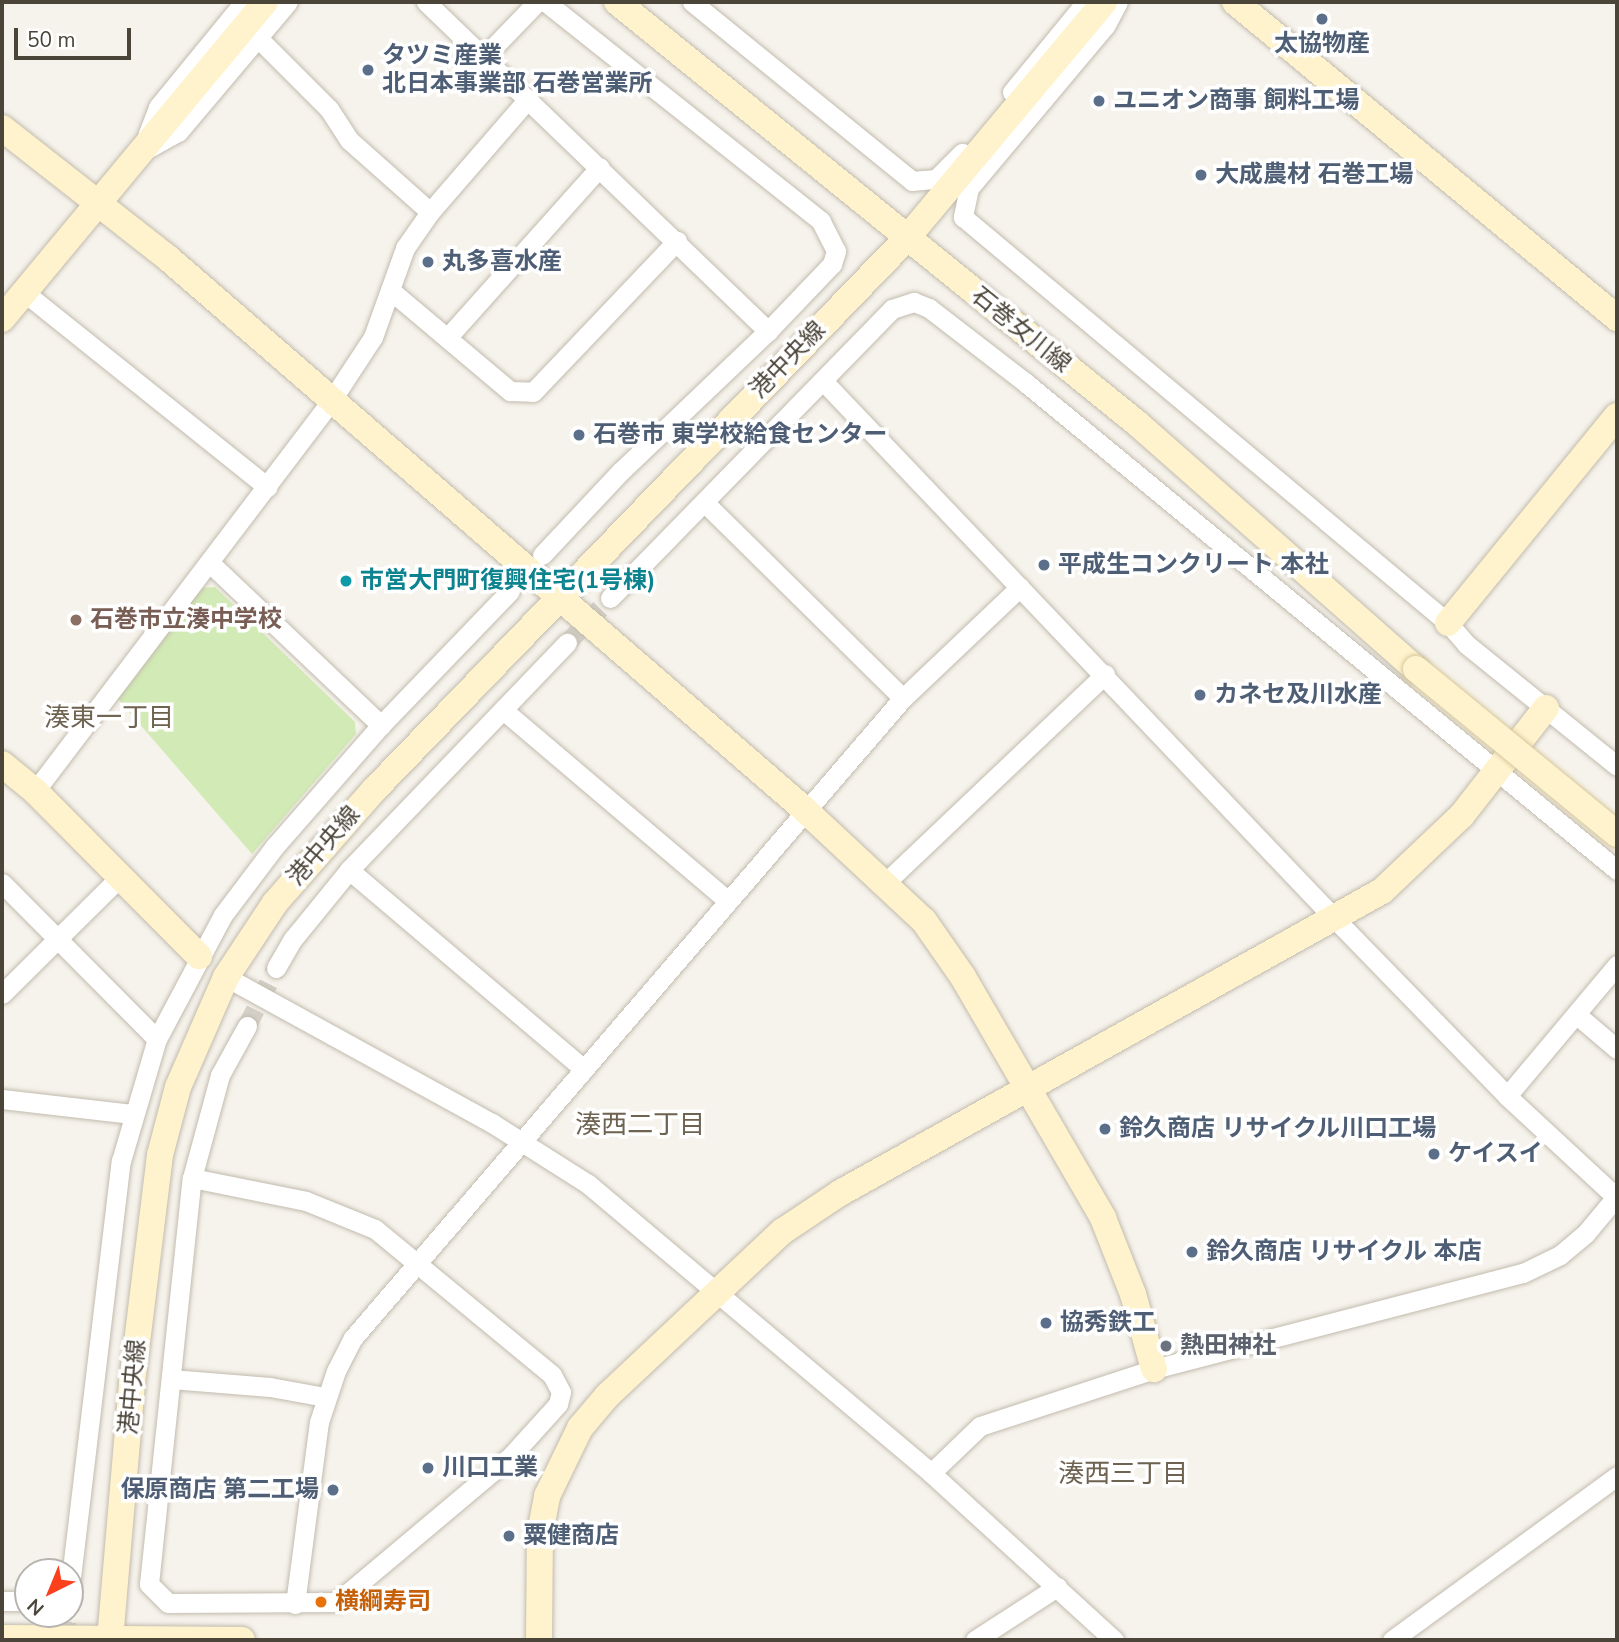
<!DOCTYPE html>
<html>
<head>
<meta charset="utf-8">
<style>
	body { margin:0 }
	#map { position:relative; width:1619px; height:1642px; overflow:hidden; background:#f6f3ec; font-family:"Nunito Sans","Noto Sans JP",sans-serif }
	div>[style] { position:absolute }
	.green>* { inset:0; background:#d2eab5 }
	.street-tunnel>* { height:19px; margin-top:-9.5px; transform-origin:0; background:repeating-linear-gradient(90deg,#d4d0c8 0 19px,transparent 0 29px) }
	.roads { filter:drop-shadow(0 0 2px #c2bbae) drop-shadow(0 0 2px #c2bbae) }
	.street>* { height:19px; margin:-9.5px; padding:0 9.5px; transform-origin:9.5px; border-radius:9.5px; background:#fff }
	.secondary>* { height:26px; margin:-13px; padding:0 13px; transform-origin:13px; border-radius:13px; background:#fff3cd }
	.bridges { filter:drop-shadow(0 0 2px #d6c79b) drop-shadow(0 0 2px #d6c79b) }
	.secondary-bridge>* { height:26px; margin:-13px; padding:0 13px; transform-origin:13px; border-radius:13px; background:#fff3cd }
	.dots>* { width:19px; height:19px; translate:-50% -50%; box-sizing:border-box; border:4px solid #fff; border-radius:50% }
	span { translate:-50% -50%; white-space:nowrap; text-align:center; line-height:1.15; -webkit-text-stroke:7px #fff; paint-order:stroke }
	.service-label { font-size:24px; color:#4e5e75; font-weight:700 }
	.left { translate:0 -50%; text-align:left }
	.right { translate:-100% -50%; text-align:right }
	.street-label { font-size:24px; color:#4b4439 }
	.culture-label { font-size:24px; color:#0d838f; font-weight:700 }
	.education-label { font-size:24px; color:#785e54; font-weight:700 }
	.worship-label { font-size:24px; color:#5b616d; font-weight:700 }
	.food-label { font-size:24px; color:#c56008; font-weight:700 }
	.neighbourhood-label { font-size:26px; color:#6e6250 }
	.frame { position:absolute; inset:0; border:4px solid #4b4439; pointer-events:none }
	.north { position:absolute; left:14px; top:1558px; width:70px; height:70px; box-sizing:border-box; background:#fff; border:2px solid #b7b4b0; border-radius:50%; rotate:223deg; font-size:19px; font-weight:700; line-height:28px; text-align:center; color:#4b4439 }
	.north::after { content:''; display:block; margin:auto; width:24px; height:32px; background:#fc3f1d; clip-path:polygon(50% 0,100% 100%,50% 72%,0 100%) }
	.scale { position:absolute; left:14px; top:28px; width:117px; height:32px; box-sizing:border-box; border:4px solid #4b4439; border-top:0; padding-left:9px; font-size:21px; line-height:24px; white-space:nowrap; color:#4b4439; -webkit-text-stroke:5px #fff; paint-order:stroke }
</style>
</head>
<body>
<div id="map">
	<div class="green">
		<div style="clip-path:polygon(215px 587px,355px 722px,356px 734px,252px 854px,118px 699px,202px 588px)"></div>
	</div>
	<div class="street-tunnel">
		<div style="left:567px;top:643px;width:62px;rotate:-46.3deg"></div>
		<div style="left:247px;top:1026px;width:65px;rotate:-63.4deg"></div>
		<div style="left:64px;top:1640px;width:26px;rotate:-81deg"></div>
	</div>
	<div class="roads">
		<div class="street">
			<div style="left:426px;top:2px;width:475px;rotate:43.9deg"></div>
			<div style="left:692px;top:2px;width:284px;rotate:39.1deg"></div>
			<div style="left:912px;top:181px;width:24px;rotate:-5deg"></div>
			<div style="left:936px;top:179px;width:37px;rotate:-45deg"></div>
			<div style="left:1118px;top:2px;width:27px;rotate:118deg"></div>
			<div style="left:1105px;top:26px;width:212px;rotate:130deg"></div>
			<div style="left:969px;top:188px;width:30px;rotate:102deg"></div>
			<div style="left:963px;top:217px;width:633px;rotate:39.93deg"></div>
			<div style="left:1448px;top:623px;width:28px;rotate:49deg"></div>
			<div style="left:1466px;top:644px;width:194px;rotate:38.9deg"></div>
			<div style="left:258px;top:38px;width:100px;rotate:45deg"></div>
			<div style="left:329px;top:109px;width:37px;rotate:57deg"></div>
			<div style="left:349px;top:140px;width:108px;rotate:41.6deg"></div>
			<div style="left:483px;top:58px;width:78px;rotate:-46deg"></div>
			<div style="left:1012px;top:92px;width:117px;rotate:-50.6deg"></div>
			<div style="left:147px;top:136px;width:31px;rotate:-69deg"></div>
			<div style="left:158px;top:107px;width:136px;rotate:-50.7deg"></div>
			<div style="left:147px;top:149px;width:35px;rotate:-29deg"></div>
			<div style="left:178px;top:132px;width:170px;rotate:-49.8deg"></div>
			<div style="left:390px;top:290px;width:157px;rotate:40.1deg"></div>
			<div style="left:510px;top:391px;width:23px;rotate:2deg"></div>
			<div style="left:533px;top:392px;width:209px;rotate:-46.4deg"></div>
			<div style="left:24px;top:292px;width:312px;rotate:38.7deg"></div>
			<div style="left:447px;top:338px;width:229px;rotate:-48.2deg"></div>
			<div style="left:824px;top:382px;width:743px;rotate:46.42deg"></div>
			<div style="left:1336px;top:920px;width:245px;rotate:45.8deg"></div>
			<div style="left:1507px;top:1096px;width:150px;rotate:42.8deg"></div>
			<div style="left:706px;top:504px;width:276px;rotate:44.6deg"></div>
			<div style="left:542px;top:555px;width:115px;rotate:-46.8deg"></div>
			<div style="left:621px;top:471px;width:203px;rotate:-43.6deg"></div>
			<div style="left:768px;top:331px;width:93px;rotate:-46.3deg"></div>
			<div style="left:832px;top:264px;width:14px;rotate:-73deg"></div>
			<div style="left:836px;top:251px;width:34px;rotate:-117deg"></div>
			<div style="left:821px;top:221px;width:352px;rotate:-141.5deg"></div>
			<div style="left:210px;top:563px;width:236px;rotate:43.5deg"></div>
			<div style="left:610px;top:598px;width:404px;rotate:-45.7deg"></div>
			<div style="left:892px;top:309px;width:23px;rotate:-18deg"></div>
			<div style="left:914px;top:302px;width:16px;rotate:22deg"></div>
			<div style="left:929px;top:308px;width:123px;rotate:37.7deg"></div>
			<div style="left:1026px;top:383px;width:766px;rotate:39.49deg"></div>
			<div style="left:503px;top:710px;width:295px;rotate:40.3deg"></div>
			<div style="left:35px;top:791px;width:490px;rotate:-52.8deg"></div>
			<div style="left:331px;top:401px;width:77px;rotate:-56.7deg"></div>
			<div style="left:373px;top:337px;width:95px;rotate:-70.2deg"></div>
			<div style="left:405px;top:248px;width:44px;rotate:-55.2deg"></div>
			<div style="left:430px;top:212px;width:150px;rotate:-49.1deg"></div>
			<div style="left:349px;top:870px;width:308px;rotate:40.3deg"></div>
			<div style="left:886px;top:882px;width:302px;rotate:-43.5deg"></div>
			<div style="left:2px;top:883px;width:220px;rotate:45.2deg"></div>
			<div style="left:276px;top:968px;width:34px;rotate:-60deg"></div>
			<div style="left:293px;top:939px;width:89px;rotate:-50.9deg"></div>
			<div style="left:349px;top:870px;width:315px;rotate:-46.2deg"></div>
			<div style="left:226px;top:977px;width:303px;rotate:28.8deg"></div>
			<div style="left:492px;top:1123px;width:114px;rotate:32.4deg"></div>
			<div style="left:588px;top:1184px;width:449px;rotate:40.1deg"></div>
			<div style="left:931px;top:1473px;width:248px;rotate:42.4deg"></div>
			<div style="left:2px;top:994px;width:166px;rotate:-44.8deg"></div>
			<div style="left:1577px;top:1015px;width:52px;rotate:40.4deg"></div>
			<div style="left:1507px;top:1096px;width:171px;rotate:-50deg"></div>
			<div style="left:2px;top:1099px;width:131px;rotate:6.6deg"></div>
			<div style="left:192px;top:1178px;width:116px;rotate:11.4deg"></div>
			<div style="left:306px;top:1201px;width:74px;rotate:22.1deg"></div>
			<div style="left:375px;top:1229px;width:229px;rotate:39.5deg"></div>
			<div style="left:552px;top:1375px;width:19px;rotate:62deg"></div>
			<div style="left:561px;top:1392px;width:12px;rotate:104deg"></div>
			<div style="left:558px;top:1404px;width:70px;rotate:132.1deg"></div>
			<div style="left:511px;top:1456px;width:227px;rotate:140deg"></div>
			<div style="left:337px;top:1602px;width:169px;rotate:179.7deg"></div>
			<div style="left:168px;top:1603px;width:27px;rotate:-135deg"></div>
			<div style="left:149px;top:1584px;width:408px;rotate:-84deg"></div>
			<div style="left:192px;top:1178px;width:107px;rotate:-74.8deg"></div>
			<div style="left:220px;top:1075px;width:56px;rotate:-61.1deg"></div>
			<div style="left:171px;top:1379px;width:99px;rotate:4.6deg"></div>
			<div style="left:270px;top:1387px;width:56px;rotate:10.3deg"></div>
			<div style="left:931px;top:1473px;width:68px;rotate:-43.8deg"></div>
			<div style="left:980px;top:1426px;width:183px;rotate:-18.1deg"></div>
			<div style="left:1154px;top:1369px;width:381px;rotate:-14.6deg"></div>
			<div style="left:1523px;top:1273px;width:41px;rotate:-25.9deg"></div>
			<div style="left:1560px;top:1255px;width:34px;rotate:-40deg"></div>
			<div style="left:1586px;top:1233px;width:47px;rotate:-50.2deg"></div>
			<div style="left:70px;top:1586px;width:428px;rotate:-83.2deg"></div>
			<div style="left:121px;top:1161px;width:127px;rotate:-73.6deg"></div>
			<div style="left:157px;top:1039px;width:140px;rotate:-62deg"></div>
			<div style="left:223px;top:915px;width:86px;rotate:-53deg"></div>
			<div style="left:275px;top:846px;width:161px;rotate:-48.8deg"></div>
			<div style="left:381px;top:725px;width:186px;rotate:-46.1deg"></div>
			<div style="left:2px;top:1601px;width:26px"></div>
			<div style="left:295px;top:1604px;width:184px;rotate:-82.5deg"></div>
			<div style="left:319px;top:1422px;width:54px;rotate:-71.6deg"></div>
			<div style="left:336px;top:1371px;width:37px;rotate:-63deg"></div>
			<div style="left:353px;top:1338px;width:844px;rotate:-49.33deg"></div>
			<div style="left:903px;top:698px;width:161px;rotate:-43.5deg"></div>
			<div style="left:975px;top:1640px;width:98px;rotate:-32.9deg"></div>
			<div style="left:1392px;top:1640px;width:278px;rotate:-36.1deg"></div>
		</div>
		<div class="secondary">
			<div style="left:617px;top:2px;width:670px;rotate:39.01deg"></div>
			<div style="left:1138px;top:424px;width:371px;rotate:41.4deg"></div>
			<div style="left:1235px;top:2px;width:496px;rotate:39.6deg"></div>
			<div style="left:2px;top:128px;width:212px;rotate:38.1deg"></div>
			<div style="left:169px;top:259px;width:841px;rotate:40.9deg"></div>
			<div style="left:805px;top:810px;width:163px;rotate:43deg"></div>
			<div style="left:924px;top:921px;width:68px;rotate:55.1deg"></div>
			<div style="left:963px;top:977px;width:279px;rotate:59.8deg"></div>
			<div style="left:1103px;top:1218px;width:82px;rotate:68.5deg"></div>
			<div style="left:1133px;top:1294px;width:78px;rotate:74.4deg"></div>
			<div style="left:2px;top:319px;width:412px;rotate:-50.3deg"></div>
			<div style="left:1448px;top:623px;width:267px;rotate:-50.8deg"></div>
			<div style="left:2px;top:764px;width:43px;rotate:39.3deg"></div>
			<div style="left:35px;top:791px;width:233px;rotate:45.2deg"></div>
			<div style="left:2px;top:1638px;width:240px;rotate:0.5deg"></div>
			<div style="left:110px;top:1640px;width:258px;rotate:-85.1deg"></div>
			<div style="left:132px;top:1383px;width:230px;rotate:-83deg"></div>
			<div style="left:160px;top:1155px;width:70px;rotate:-75.2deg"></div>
			<div style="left:178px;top:1087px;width:120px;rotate:-66.4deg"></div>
			<div style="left:226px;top:977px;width:89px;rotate:-56.5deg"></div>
			<div style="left:275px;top:903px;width:150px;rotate:-48.8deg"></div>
			<div style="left:374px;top:790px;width:767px;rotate:-46deg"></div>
			<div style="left:907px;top:238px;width:307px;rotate:-50.1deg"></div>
			<div style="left:539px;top:1640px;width:107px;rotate:-89.5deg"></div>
			<div style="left:540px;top:1533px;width:38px;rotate:-79deg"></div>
			<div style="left:547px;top:1496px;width:76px;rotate:-64.1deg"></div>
			<div style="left:580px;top:1428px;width:42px;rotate:-49.8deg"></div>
			<div style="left:607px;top:1396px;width:241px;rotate:-43.2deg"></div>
			<div style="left:783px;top:1231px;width:69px;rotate:-33.7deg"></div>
			<div style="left:840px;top:1193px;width:620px;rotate:-29.13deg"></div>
			<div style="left:1382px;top:891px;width:110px;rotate:-43.5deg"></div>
			<div style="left:1462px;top:815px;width:136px;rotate:-51.9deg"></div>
		</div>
	</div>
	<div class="bridges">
		<div class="secondary-bridge">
			<div style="left:1416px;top:669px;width:260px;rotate:39.4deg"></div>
		</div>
	</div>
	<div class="dots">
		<div style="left:1322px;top:19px;background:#5c6f8a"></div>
		<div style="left:368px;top:70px;background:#5c6f8a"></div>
		<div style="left:1099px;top:101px;background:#5c6f8a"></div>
		<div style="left:1201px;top:175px;background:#5c6f8a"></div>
		<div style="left:428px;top:262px;background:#5c6f8a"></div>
		<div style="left:579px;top:435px;background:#5c6f8a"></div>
		<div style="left:1044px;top:565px;background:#5c6f8a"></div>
		<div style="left:346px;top:581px;background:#0f9aa8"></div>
		<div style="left:76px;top:620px;background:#8d6e63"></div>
		<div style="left:1200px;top:695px;background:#5c6f8a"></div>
		<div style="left:1105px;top:1129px;background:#5c6f8a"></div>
		<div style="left:1434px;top:1154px;background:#5c6f8a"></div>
		<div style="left:1192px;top:1252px;background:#5c6f8a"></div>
		<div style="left:1046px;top:1323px;background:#5c6f8a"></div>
		<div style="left:1166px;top:1346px;background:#6b7280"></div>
		<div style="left:428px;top:1468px;background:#5c6f8a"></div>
		<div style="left:333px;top:1490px;background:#5c6f8a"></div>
		<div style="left:509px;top:1536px;background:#5c6f8a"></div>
		<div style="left:321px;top:1602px;background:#e8710a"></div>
	</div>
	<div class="service-label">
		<span style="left:1322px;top:44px">太協物産</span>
		<span class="left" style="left:382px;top:70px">タツミ産業<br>北日本事業部 石巻営業所</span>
		<span class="left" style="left:1113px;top:101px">ユニオン商事 飼料工場</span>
		<span class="left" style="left:1215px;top:175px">大成農材 石巻工場</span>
		<span class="left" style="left:442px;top:262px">丸多喜水産</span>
		<span class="left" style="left:593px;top:435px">石巻市 東学校給食センター</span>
		<span class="left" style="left:1058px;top:565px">平成生コンクリート 本社</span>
		<span class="left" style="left:1214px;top:695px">カネセ及川水産</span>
		<span class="left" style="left:1119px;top:1129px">鈴久商店 リサイクル川口工場</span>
		<span class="left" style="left:1448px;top:1154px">ケイスイ</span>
		<span class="left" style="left:1206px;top:1252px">鈴久商店 リサイクル 本店</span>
		<span class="left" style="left:1060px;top:1323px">協秀鉄工</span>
		<span class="left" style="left:442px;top:1468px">川口工業</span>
		<span class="right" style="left:319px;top:1490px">保原商店 第二工場</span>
		<span class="left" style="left:523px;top:1536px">粟健商店</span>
	</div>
	<div class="street-label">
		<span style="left:1021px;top:330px;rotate:39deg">石巻女川線</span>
		<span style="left:788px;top:360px;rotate:-46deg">港中央線</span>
		<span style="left:324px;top:846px;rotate:-49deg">港中央線</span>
		<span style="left:133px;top:1387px;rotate:-85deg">港中央線</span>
	</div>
	<div class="culture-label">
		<span class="left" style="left:360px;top:581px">市営大門町復興住宅(1号棟)</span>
	</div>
	<div class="education-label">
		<span class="left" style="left:90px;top:620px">石巻市立湊中学校</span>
	</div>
	<div class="worship-label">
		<span class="left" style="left:1180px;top:1346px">熱田神社</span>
	</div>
	<div class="food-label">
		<span class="left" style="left:335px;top:1602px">横綱寿司</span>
	</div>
	<div class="neighbourhood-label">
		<span style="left:109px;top:718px">湊東一丁目</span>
		<span style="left:640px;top:1125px">湊西二丁目</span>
		<span style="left:1123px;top:1474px">湊西三丁目</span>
	</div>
	<div class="frame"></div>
	<div class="north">N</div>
	<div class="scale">50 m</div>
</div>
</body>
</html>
